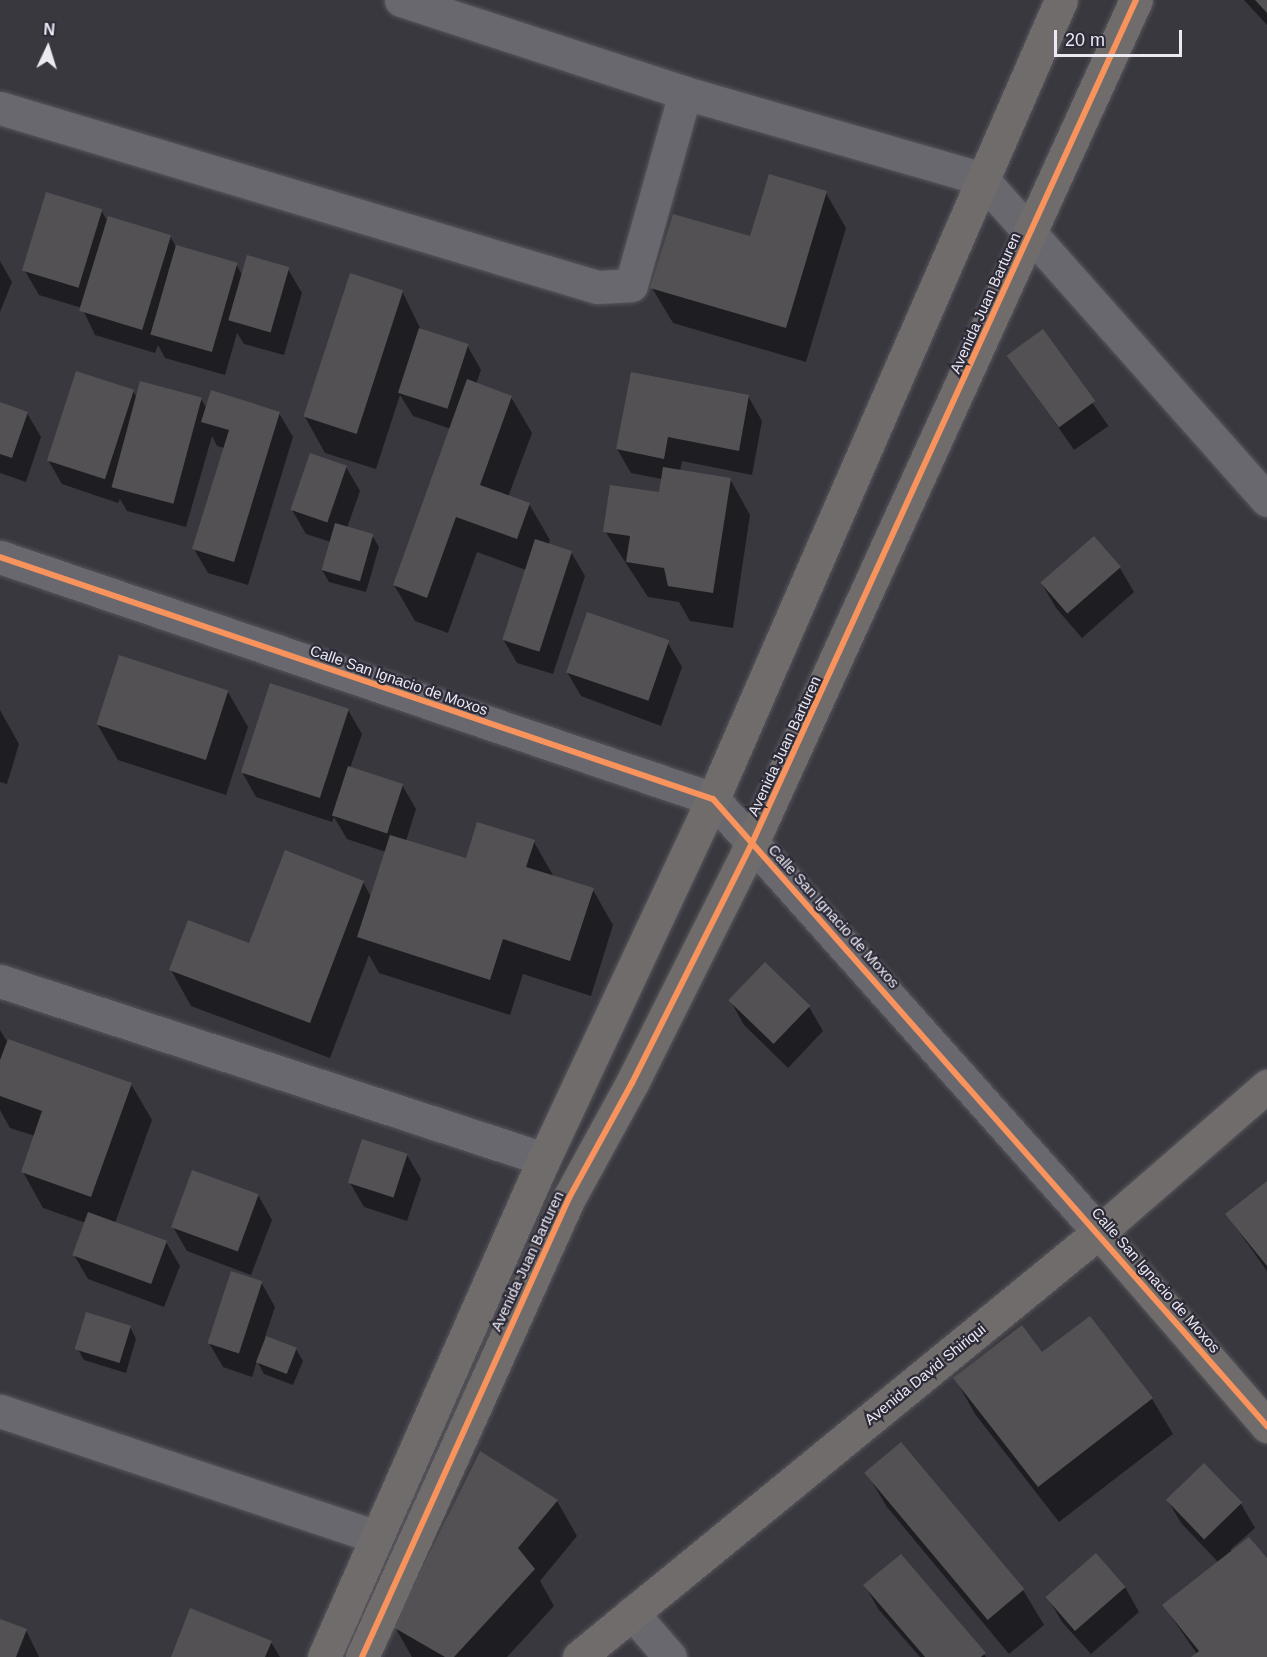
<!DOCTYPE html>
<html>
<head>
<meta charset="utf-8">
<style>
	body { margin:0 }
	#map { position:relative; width:1267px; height:1657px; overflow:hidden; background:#39383f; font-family:Helvetica,sans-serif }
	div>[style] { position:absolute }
	.shadow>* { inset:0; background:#0007; transform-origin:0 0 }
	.building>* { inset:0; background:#535153; transform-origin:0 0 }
	.roads { filter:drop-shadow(0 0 2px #56555b) drop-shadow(0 0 2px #56555b) }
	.street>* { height:33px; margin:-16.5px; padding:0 16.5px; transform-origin:16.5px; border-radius:16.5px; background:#69686e }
	.secondary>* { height:33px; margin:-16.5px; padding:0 16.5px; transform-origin:16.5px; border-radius:16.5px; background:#706c6b }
	.cycleway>* { height:6px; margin:-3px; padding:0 3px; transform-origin:3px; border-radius:3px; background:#f8935d }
	span { translate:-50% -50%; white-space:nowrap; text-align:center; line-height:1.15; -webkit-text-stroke:4.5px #2e2b38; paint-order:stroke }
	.street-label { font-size:15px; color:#ebe9f2 }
	.north { position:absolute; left:18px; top:18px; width:60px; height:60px; -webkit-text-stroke:4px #2e2b38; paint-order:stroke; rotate:4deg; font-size:16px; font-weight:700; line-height:24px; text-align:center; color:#ebe9f2 }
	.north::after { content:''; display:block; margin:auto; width:21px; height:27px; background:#ebe9f2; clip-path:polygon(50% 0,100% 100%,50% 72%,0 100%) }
	.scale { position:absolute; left:1054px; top:30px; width:128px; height:27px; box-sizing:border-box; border:3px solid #ebe9f2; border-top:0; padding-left:8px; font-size:18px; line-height:21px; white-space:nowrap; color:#ebe9f2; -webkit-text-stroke:4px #2e2b38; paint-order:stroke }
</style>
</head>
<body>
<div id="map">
	<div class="shadow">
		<div style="clip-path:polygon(1244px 0,1267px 0,1267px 25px)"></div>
		<div style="clip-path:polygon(826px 193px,846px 228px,806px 362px,673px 323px,652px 288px,751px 238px)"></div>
		<div style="clip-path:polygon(101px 210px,108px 222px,170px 236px,176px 247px,236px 264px,242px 275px,288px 269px,302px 293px,284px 355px,244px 344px,237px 333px,225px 375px,165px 358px,158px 345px,155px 353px,95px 335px,82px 308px,39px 295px,25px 271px)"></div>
		<div style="clip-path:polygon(0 261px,12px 282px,0 312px)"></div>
		<div style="clip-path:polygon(402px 291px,421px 330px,467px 345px,481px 370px,476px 384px,511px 397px,532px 433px,508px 497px,529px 504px,550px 540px,548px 545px,571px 552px,585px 576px,553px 674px,517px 663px,503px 639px,526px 570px,477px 552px,448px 633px,415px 621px,394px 585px,451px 429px,413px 416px,400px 395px,376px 469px,325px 453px,305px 417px)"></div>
		<div style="left:1042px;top:331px;width:116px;height:42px;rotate:55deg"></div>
		<div style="clip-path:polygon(133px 391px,137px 398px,201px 399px,207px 409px,279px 413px,293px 437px,248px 585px,208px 573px,194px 549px,225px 448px,217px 446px,212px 436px,186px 527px,127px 511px,120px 499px,118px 503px,62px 484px,48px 460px)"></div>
		<div style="clip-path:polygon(748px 396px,762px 421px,752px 475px,682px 461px,680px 471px,730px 479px,750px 515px,733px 628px,690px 621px,679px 602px,648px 597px,605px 531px,660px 494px,662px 479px,631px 473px,617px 449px)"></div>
		<div style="clip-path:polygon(0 403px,27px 413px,41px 437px,26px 482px,0 473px)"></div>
		<div style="clip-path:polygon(346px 467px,360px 491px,347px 528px,372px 535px,379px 547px,366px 592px,329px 582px,322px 570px,331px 542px,306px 534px,292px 510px)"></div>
		<div style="clip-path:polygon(1094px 538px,1120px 568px,1134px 592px,1082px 638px,1056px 608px,1042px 584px)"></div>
		<div style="clip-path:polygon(668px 643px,682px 667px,661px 726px,581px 696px,567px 672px)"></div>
		<div style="clip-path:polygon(228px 692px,248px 727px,226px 795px,118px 760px,97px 724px)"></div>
		<div style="clip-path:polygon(0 710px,19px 744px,7px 784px,0 782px)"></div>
		<div style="clip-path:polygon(348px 710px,362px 734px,350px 768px,402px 785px,416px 809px,406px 841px,466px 860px,534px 842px,554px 877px,593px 890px,613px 925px,591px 996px,523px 974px,510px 1015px,379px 973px,369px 955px,330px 1058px,191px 1006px,171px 970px,250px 945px,363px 882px,371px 897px,386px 852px,347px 839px,334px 817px,332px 822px,256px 797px,242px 772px)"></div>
		<div style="clip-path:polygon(730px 1000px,809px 1007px,823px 1031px,788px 1068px,744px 1025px)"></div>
		<div style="clip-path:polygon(0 1030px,8px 1043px,131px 1084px,152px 1120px,115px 1223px,166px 1242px,180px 1266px,164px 1307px,88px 1279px,74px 1255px,86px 1223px,43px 1208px,23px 1172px,35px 1136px,10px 1128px,0 1110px)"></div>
		<div style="clip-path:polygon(407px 1155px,421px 1179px,407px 1221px,364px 1207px,350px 1183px)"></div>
		<div style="clip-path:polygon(1267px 1184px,1267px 1271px,1227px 1215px)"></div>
		<div style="clip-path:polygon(258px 1195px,272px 1220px,251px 1275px,187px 1251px,173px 1227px)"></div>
		<div style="clip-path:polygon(261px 1282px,275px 1307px,265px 1337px,296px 1349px,303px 1361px,293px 1385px,264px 1374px,257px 1361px,252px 1377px,223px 1367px,209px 1343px)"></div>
		<div style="clip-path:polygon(130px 1327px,136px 1339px,126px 1373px,84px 1360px,77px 1348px)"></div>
		<div style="clip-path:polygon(955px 1378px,1152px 1399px,1173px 1434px,1059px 1522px,975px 1414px)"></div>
		<div style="clip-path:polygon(866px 1472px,1023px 1590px,1044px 1625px,1009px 1654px,887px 1507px)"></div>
		<div style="clip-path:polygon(1167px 1499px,1241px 1504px,1255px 1528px,1230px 1550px,1267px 1561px,1267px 1657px,1193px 1657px,1197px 1654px,1164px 1606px,1219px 1563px,1181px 1523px)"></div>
		<div style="clip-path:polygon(557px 1501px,577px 1536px,540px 1581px,554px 1606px,507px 1657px,412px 1657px,395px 1627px)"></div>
		<div style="clip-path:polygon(865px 1586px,984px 1654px,986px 1657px,920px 1657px,879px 1610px)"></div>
		<div style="clip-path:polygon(1125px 1587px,1139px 1612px,1091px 1654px,1062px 1622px,1048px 1598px)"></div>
		<div style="clip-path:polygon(0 1620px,26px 1630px,39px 1657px,0 1657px)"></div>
		<div style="clip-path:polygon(271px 1642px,280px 1657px,172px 1657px)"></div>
	</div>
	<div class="building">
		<div style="clip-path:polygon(1255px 0,1267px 0,1267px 13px)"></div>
		<div style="clip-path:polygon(769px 174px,827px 191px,786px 328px,650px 288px,673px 214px,750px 236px)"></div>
		<div style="left:46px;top:192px;width:59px;height:82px;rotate:17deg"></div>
		<div style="left:108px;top:216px;width:66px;height:99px;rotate:17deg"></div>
		<div style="left:176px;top:245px;width:64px;height:93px;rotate:16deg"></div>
		<div style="left:247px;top:255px;width:44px;height:68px;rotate:16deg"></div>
		<div style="left:350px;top:273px;width:56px;height:151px;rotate:18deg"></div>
		<div style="left:419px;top:328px;width:52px;height:68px;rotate:18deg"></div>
		<div style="left:1043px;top:329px;width:89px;height:45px;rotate:54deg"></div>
		<div style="left:76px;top:371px;width:61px;height:94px;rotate:18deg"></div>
		<div style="clip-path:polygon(631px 372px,749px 395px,739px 451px,668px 437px,664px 459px,616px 449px)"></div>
		<div style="clip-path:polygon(467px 379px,512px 396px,480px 485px,530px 503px,517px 539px,456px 517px,427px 598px,393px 585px)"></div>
		<div style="left:140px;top:381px;width:64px;height:110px;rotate:15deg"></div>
		<div style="clip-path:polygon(211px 390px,280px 412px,234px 562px,192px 549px,229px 430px,201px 422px)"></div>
		<div style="clip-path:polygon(0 402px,28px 412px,12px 458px,0 454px)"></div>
		<div style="left:310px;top:453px;width:39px;height:60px;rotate:19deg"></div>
		<div style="clip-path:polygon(663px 467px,731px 478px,713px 593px,668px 586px,664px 568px,626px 562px,630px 536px,603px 532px,610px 485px,659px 492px)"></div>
		<div style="left:335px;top:523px;width:40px;height:49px;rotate:16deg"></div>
		<div style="left:1094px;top:536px;width:41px;height:71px;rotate:49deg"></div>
		<div style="left:535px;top:539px;width:39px;height:106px;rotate:18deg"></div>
		<div style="left:587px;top:612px;width:87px;height:64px;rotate:19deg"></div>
		<div style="left:119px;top:655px;width:115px;height:73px;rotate:18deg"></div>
		<div style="left:270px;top:683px;width:83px;height:94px;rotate:18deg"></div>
		<div style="left:348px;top:766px;width:58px;height:52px;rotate:18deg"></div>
		<div style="clip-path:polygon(477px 822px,535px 840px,526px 867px,594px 888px,570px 961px,503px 939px,490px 980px,357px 937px,390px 835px,466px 858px)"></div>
		<div style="clip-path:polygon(285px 850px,364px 881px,310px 1023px,169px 970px,188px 920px,249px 943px)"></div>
		<div style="left:765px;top:962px;width:63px;height:53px;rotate:44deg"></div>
		<div style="clip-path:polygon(8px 1039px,132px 1083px,91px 1197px,21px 1172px,42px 1111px,0 1096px,0 1060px)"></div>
		<div style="left:362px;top:1139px;width:48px;height:46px;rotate:18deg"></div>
		<div style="left:192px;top:1170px;width:71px;height:61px;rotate:20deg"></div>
		<div style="clip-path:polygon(1267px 1181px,1267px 1266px,1225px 1214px)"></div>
		<div style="left:88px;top:1212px;width:84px;height:46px;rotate:20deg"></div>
		<div style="left:231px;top:1271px;width:33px;height:76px;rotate:18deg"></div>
		<div style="left:86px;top:1312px;width:47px;height:39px;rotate:17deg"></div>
		<div style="clip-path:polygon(1090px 1316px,1153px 1398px,1038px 1487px,953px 1378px,1022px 1325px,1042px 1352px)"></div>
		<div style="left:266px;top:1336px;width:33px;height:28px;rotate:21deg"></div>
		<div style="left:901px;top:1442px;width:192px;height:48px;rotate:50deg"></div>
		<div style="clip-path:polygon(480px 1451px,558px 1500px,518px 1548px,535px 1569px,454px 1657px,445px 1657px,393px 1627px)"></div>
		<div style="left:1204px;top:1463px;width:55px;height:53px;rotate:46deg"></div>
		<div style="clip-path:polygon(1249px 1537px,1267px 1558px,1267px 1657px,1191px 1657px,1199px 1651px,1162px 1605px)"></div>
		<div style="left:1096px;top:1553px;width:45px;height:67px;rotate:49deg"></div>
		<div style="clip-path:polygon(901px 1554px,986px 1653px,981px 1657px,925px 1657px,863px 1585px)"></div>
		<div style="clip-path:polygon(190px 1608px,272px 1641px,265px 1657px,171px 1657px)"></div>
		<div style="clip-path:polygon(0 1619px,27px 1629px,16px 1657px,0 1657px)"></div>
	</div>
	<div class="roads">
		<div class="street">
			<div style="left:401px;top:0;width:299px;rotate:18.1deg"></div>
			<div style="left:685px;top:93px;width:309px;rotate:16.1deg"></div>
			<div style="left:982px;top:179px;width:429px;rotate:48.4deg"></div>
			<div style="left:0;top:108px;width:623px;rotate:16.69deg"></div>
			<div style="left:597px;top:287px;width:34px;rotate:-3deg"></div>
			<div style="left:631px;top:285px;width:199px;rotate:-74.3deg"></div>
			<div style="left:0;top:557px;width:753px;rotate:18.75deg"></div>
			<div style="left:713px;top:799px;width:580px;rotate:48.28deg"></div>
			<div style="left:0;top:981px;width:572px;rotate:18.12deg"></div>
			<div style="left:0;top:1411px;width:397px;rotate:18.5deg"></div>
			<div style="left:632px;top:1613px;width:58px;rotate:49.2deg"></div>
		</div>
		<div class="secondary">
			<div style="left:1099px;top:1232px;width:257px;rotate:49.1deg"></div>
			<div style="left:324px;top:1657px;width:544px;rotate:-66.17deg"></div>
			<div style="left:544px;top:1159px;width:398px;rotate:-64.9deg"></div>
			<div style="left:713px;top:799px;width:871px;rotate:-66.46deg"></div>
			<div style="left:362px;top:1657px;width:504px;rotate:-65.73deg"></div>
			<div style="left:569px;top:1198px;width:131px;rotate:-61.3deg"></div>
			<div style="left:632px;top:1083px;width:268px;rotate:-63.4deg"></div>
			<div style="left:752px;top:843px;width:926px;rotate:-65.51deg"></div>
			<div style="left:579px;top:1657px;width:672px;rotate:-39.26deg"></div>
			<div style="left:1099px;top:1232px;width:223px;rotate:-41deg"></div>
		</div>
	</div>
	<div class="cycleway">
		<div style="left:0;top:557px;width:753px;rotate:18.75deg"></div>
		<div style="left:713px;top:799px;width:837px;rotate:48.54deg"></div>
		<div style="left:362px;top:1657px;width:504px;rotate:-65.73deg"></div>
		<div style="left:569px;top:1198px;width:131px;rotate:-61.3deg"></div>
		<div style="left:632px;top:1083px;width:268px;rotate:-63.4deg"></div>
		<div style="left:752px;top:843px;width:926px;rotate:-65.51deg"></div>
	</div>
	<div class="street-label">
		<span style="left:985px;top:303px;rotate:-66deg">Avenida Juan Barturen</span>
		<span style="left:399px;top:680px;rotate:19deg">Calle San Ignacio de Moxos</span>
		<span style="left:784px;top:746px;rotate:-65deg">Avenida Juan Barturen</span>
		<span style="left:834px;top:916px;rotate:48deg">Calle San Ignacio de Moxos</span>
		<span style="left:527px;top:1261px;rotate:-65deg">Avenida Juan Barturen</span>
		<span style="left:1156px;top:1280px;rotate:49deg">Calle San Ignacio de Moxos</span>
		<span style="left:925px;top:1374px;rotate:-39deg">Avenida David Shiriqui</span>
	</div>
	<div class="north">N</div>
	<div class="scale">20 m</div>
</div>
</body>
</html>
